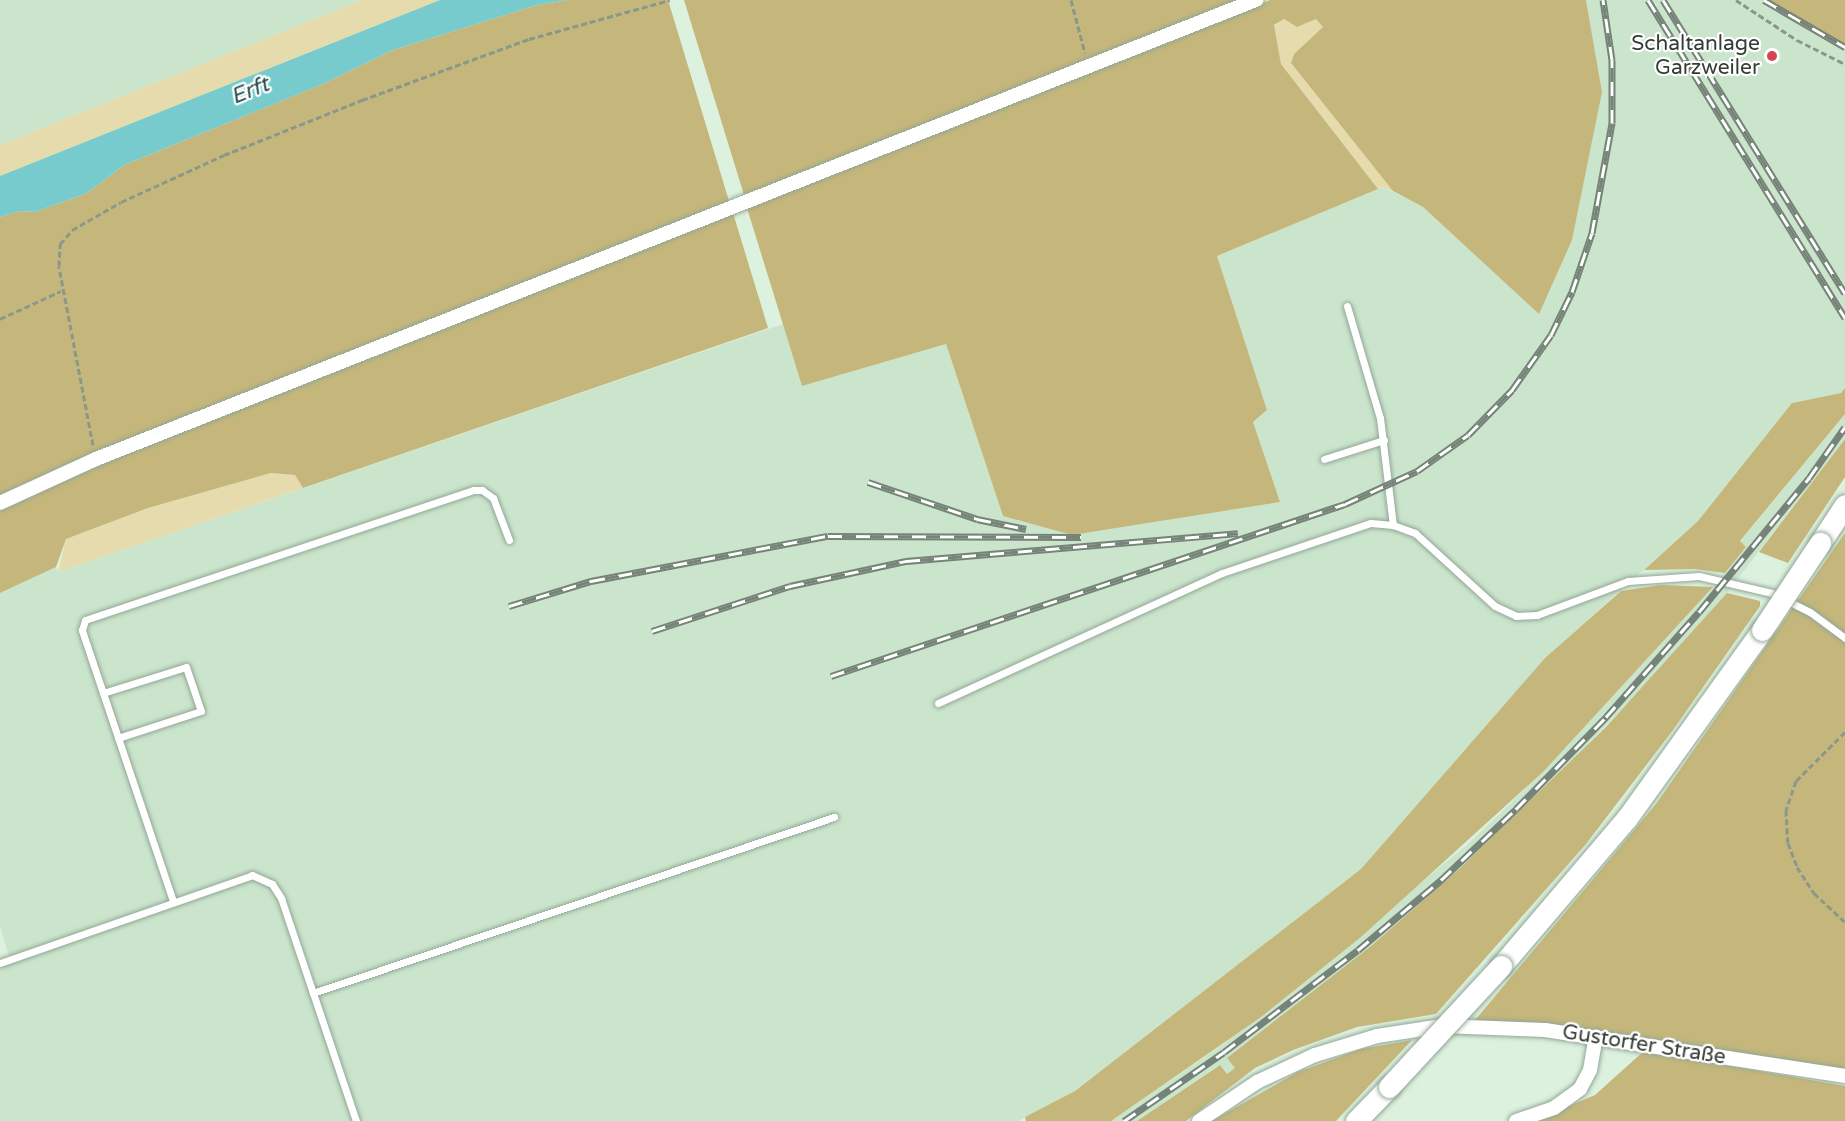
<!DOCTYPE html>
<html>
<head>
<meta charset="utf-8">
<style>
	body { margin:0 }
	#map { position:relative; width:1845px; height:1121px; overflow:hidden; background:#dcf1de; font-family:"Varela Round",sans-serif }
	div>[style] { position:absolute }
	.built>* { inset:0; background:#cbe5cd }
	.green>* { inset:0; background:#e6dbac }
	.forest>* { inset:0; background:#c5b77b }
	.water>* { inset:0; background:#78cbcd }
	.path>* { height:3px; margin-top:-1.5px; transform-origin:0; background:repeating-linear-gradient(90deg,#89988b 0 6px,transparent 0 9px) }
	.roads { filter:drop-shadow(0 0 2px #93a695) drop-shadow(0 0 2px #93a695) }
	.lane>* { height:7px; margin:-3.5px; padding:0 3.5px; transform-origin:3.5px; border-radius:3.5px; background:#fff }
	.street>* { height:14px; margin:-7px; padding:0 7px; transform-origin:7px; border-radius:7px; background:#fff }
	.primary>* { height:21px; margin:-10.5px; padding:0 10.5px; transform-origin:10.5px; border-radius:10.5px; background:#fff }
	.rail>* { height:7px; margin-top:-3.5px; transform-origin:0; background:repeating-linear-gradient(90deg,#fff 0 14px,#768378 0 28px); box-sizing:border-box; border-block:2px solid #768378 }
	.bridges { filter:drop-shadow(0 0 2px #93a695) drop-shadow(0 0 2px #93a695) }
	.primary-bridge>* { height:21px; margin:-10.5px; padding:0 10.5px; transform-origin:10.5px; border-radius:10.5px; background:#fff }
	.dots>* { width:16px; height:16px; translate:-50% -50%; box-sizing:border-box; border:3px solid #fff; border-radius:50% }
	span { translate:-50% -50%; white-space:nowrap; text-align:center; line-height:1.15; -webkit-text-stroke:4.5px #fff; paint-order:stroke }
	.poi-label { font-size:21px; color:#343c35 }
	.right { translate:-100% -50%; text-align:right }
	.street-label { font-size:21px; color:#343c35 }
	.water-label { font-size:22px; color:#234a4b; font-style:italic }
</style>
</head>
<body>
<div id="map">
	<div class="built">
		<div style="clip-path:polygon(0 0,362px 0,0 145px)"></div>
		<div style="clip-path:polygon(1586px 0,1764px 0,1845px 47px,1845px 388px,1841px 393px,1792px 403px,1698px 521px,1545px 658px,1361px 869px,1075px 1091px,1018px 1121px,0 1121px,0 963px,10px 959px,0 927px,0 593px,56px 567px,58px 572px,783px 324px,802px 386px,946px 344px,1003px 516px,1279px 502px,1253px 422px,1267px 410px,1217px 256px,1383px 187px,1423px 207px,1539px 313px,1602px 92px)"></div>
		<div style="clip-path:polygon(1845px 414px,1845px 439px,1727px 593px,1656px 673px,1534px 801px,1371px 946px,1228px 1058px,1236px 1068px,1227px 1074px,1219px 1065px,1137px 1121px,1111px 1121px,1222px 1045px,1468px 844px,1544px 771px,1707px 594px,1746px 547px,1740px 542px)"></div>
	</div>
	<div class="green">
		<div style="clip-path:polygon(362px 0,440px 0,0 176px,0 145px)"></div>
		<div style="clip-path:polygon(1284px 19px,1297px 27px,1316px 19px,1323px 27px,1294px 54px,1291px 63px,1393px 191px,1383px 187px,1378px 189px,1281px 64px,1274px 26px)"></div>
		<div style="clip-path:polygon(271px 473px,295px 475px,303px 488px,58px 572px,66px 539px,148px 508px)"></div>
	</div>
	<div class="forest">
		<div style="clip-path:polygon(568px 0,668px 0,729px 201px,0 497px,0 217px,19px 211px,35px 212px,87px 193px,124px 165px,323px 84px,393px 50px,537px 5px)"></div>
		<div style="clip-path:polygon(684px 0,1243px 0,744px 195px)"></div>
		<div style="clip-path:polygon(1270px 0,1586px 0,1602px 92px,1572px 240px,1539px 314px,1423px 207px,1393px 191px,1291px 63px,1294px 54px,1323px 27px,1316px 19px,1297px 27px,1284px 19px,1274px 25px,1281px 64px,1378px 189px,1217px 256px,1267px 410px,1253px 422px,1280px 502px,1072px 535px,1003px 516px,946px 344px,802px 386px,747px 208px)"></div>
		<div style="clip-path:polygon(1764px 0,1845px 0,1845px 47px,1792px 18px)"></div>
		<div style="clip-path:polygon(733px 213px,768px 328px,303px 488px,295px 475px,271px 473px,148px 508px,66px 539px,56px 567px,0 593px,0 508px,57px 480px)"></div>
		<div style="clip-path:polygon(1845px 388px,1845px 414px,1740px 541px,1746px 547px,1725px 573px,1695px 569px,1644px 570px,1698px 521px,1792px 403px,1841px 393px)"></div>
		<div style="clip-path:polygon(1845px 439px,1845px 477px,1788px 563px,1759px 552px)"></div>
		<div style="clip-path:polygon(1845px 533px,1845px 1076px,1471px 1025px,1656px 804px)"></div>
		<div style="clip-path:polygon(1661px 585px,1713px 587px,1544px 771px,1361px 937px,1261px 1017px,1111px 1121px,1026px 1121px,1025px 1117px,1075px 1091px,1361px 869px,1545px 658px,1621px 591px)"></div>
		<div style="clip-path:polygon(1727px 593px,1760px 601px,1760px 606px,1673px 730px,1586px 844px,1436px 1014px,1357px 1027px,1293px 1050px,1255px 1068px,1186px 1121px,1137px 1121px,1220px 1065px,1227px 1074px,1235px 1068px,1227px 1058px,1371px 946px,1459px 869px,1606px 727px)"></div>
		<div style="clip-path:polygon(1412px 1040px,1336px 1121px,1212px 1121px,1298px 1072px,1361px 1049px)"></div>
		<div style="clip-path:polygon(1644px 1051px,1845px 1086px,1845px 1121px,1533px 1121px,1595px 1095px)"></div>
	</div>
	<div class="water">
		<div style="clip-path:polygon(440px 0,568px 0,537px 5px,393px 50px,323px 84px,124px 165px,87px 193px,35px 212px,19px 211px,0 217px,0 176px)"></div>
	</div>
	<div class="path">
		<div style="left:1071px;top:0;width:55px;rotate:75.2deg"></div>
		<div style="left:1736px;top:0;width:73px;rotate:33.3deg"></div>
		<div style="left:1797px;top:40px;width:54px;rotate:26.6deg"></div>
		<div style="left:0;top:319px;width:67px;rotate:-24.7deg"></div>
		<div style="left:93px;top:445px;width:182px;rotate:-100.8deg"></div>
		<div style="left:59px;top:266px;width:22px;rotate:-87deg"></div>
		<div style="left:60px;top:244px;width:18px;rotate:-49deg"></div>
		<div style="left:72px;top:230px;width:56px;rotate:-29.7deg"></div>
		<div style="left:121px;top:202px;width:113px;rotate:-24.5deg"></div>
		<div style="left:224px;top:155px;width:149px;rotate:-21.7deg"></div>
		<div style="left:362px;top:100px;width:178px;rotate:-20.1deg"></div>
		<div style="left:529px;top:39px;width:146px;rotate:-15.5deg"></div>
		<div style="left:1845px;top:732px;width:69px;rotate:135deg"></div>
		<div style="left:1796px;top:781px;width:31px;rotate:109deg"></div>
		<div style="left:1786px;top:810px;width:33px;rotate:87deg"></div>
		<div style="left:1788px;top:843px;width:26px;rotate:69deg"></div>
		<div style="left:1797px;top:867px;width:31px;rotate:57deg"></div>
		<div style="left:1814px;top:893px;width:42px;rotate:43.1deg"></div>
	</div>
	<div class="roads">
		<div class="lane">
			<div style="left:1347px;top:306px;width:117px;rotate:73.6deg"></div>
			<div style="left:1380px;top:418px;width:108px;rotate:83.1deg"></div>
			<div style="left:1324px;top:459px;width:63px;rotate:-17.6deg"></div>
			<div style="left:103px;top:693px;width:87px;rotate:-17.4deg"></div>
			<div style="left:186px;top:667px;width:46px;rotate:71.2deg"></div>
			<div style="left:201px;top:711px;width:87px;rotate:162deg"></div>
			<div style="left:938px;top:703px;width:312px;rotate:-24.6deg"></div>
			<div style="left:1222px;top:573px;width:157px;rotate:-18.6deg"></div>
			<div style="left:1371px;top:523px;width:22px;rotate:5deg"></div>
			<div style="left:1393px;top:525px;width:23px;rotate:20deg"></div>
			<div style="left:1415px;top:533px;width:108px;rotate:42.4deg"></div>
			<div style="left:1495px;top:606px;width:23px;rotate:25deg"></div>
			<div style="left:1516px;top:616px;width:21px;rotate:-3deg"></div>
			<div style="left:1537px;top:615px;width:97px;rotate:-20.5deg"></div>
			<div style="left:1628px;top:581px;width:71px;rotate:-4deg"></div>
			<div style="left:1699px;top:576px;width:75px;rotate:13.1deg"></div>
			<div style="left:1772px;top:593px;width:42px;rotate:26.6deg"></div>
			<div style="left:1810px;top:612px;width:44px;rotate:36.6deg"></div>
			<div style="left:173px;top:901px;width:286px;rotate:-108.6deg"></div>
			<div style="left:82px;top:630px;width:10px;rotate:-73deg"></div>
			<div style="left:85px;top:620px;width:410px;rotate:-18.5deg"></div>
			<div style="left:474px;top:490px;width:8px"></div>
			<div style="left:482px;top:490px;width:14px;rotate:36deg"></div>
			<div style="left:493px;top:498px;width:45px;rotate:69.1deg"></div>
			<div style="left:0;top:963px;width:267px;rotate:-19.2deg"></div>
			<div style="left:252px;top:875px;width:22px;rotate:24deg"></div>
			<div style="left:272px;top:884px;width:17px;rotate:57deg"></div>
			<div style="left:281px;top:898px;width:100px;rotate:71.4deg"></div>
			<div style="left:313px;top:993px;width:550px;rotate:-18.67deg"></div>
			<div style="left:313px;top:993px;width:135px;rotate:71.4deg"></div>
		</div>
		<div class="street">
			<div style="left:0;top:503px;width:106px;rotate:-24.6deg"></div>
			<div style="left:96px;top:459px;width:1248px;rotate:-21.59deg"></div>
			<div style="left:1199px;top:1121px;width:70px;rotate:-33.9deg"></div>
			<div style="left:1257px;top:1082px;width:64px;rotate:-25deg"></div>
			<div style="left:1315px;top:1055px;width:65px;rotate:-17deg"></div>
			<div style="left:1377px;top:1036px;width:66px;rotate:-8.7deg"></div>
			<div style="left:1442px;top:1026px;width:103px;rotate:2.2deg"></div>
			<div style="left:1545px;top:1030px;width:304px;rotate:8.7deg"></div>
			<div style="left:1516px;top:1121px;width:40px;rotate:-18.9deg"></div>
			<div style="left:1554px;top:1108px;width:32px;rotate:-36deg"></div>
			<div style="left:1580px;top:1089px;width:21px;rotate:-62deg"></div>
			<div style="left:1590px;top:1070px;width:34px;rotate:-80deg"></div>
		</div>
		<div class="primary">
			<div style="left:1820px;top:543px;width:45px;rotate:-56.7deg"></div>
			<div style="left:1501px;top:966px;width:194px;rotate:-49.6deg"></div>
			<div style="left:1627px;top:818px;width:231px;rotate:-54.3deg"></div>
			<div style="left:1356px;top:1121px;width:47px;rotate:-45.9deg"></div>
		</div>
	</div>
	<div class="rail">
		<div style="left:1648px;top:0;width:374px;rotate:58.2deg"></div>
		<div style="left:1663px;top:0;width:345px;rotate:58.2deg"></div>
		<div style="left:1764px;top:0;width:94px;rotate:30.1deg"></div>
		<div style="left:868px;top:482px;width:115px;rotate:18.7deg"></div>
		<div style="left:977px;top:519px;width:50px;rotate:11.5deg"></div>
		<div style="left:509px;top:606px;width:86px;rotate:-17deg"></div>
		<div style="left:591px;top:581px;width:241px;rotate:-10.8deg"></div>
		<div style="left:828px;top:536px;width:253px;rotate:0.2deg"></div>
		<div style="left:652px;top:631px;width:145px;rotate:-18.1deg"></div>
		<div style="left:790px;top:586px;width:119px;rotate:-12.2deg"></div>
		<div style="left:906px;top:561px;width:333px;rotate:-4.8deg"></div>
		<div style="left:831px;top:676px;width:542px;rotate:-18.5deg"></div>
		<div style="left:1345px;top:504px;width:79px;rotate:-24.6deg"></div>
		<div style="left:1417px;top:471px;width:62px;rotate:-35.2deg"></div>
		<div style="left:1468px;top:435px;width:63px;rotate:-45.6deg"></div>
		<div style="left:1512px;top:390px;width:67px;rotate:-54.7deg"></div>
		<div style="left:1551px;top:335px;width:48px;rotate:-64deg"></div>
		<div style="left:1572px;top:292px;width:62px;rotate:-71.3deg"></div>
		<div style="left:1592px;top:233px;width:112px;rotate:-79.7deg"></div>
		<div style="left:1612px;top:123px;width:63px;rotate:-90deg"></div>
		<div style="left:1612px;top:60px;width:61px;rotate:-98.5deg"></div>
		<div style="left:1124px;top:1121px;width:121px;rotate:-34.6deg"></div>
		<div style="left:1224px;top:1052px;width:168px;rotate:-37.3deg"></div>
		<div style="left:1358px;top:950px;width:109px;rotate:-40.1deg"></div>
		<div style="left:1441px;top:880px;width:103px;rotate:-43.4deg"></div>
		<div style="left:1516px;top:809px;width:129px;rotate:-45.6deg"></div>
		<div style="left:1606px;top:717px;width:140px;rotate:-48.5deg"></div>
		<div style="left:1699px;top:612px;width:173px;rotate:-50.6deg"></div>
		<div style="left:1809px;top:478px;width:62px;rotate:-54.8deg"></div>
	</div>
	<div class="bridges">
		<div class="primary-bridge">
			<div style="left:1762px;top:630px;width:105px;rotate:-56.3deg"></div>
			<div style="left:1389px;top:1087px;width:165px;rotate:-47.2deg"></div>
		</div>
	</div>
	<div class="dots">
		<div style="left:1772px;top:56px;background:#d54550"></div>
	</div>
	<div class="poi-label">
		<span class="right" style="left:1760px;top:56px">Schaltanlage<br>Garzweiler</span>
	</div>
	<div class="street-label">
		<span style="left:1644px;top:1045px;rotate:9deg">Gustorfer Straße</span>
	</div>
	<div class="water-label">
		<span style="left:250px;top:91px;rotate:-22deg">Erft</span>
	</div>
</div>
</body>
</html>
